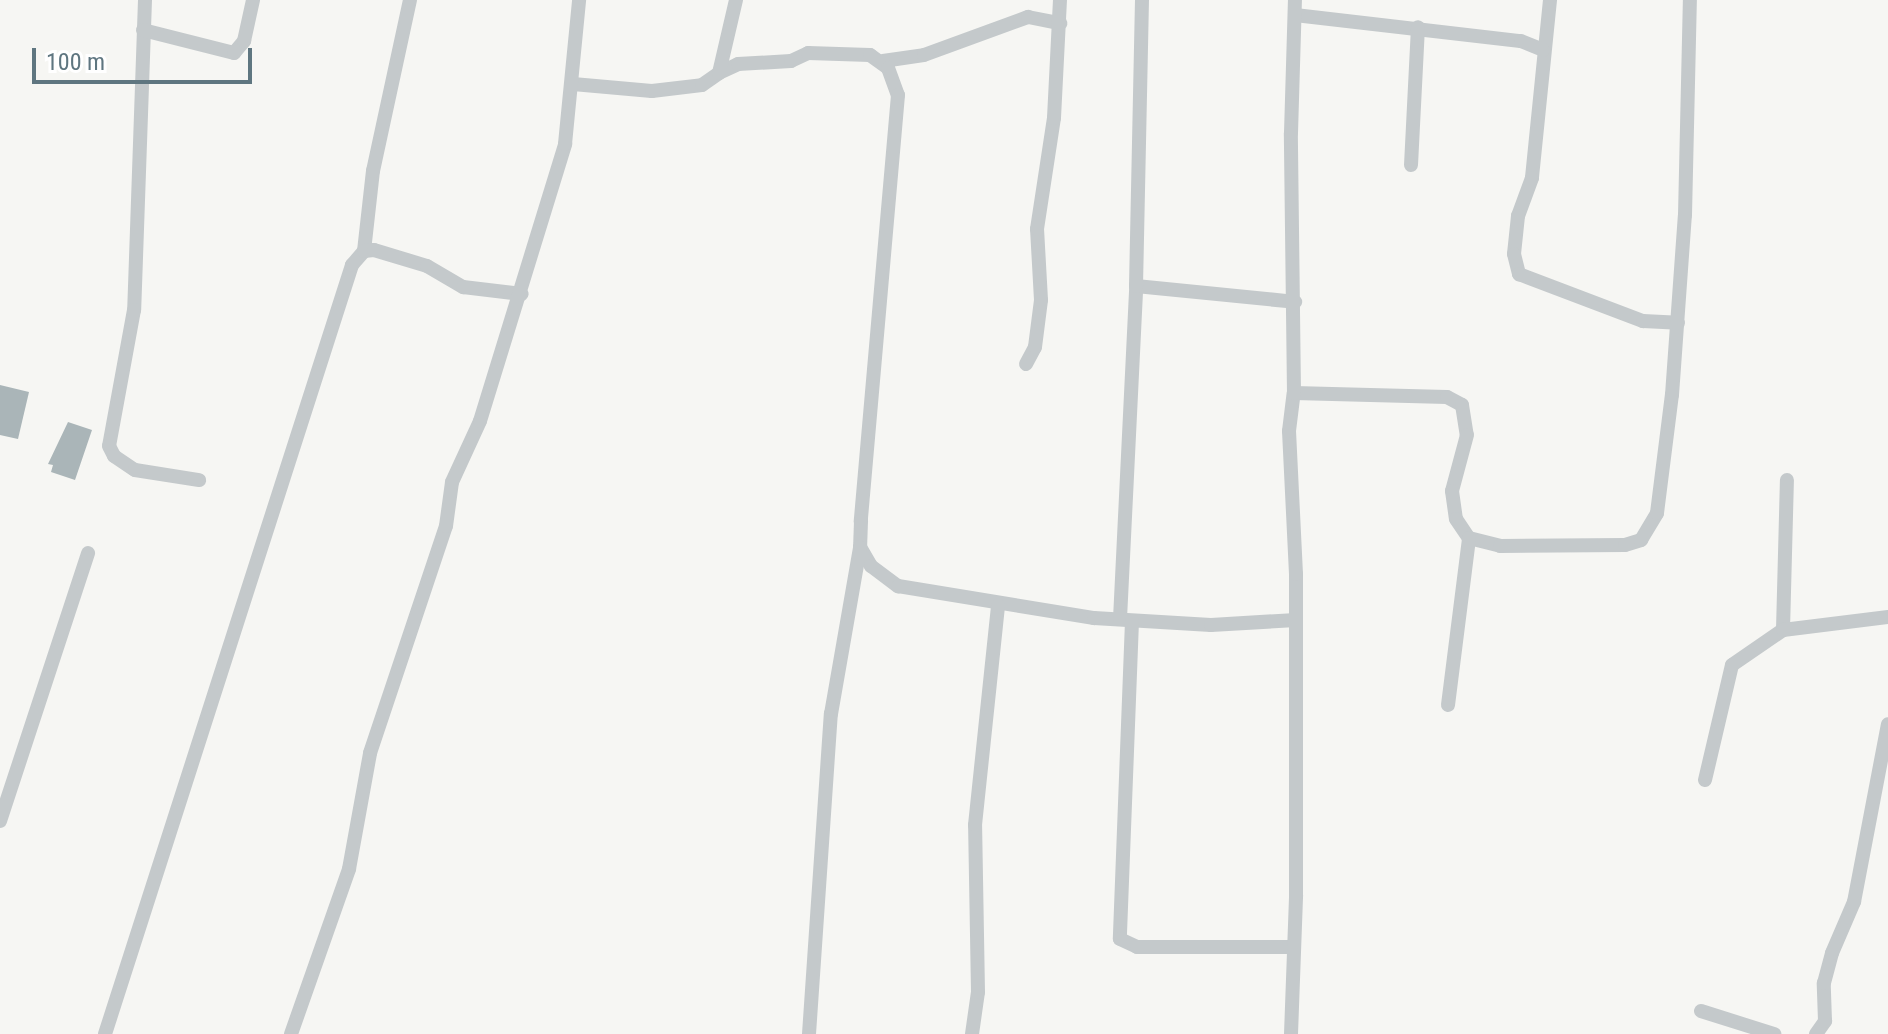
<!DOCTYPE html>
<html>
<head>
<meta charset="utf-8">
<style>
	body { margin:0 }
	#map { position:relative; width:1888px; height:1034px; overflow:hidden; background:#f6f6f3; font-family:"Roboto Condensed",sans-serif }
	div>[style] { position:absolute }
	.building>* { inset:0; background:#aab5b8 }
	.minor>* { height:14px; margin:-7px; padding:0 7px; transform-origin:7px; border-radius:7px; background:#c4c9cb }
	span { translate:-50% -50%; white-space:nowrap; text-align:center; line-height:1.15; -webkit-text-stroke:8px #fff; paint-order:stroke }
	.scale { position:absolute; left:32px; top:48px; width:220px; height:36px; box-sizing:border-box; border:4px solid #5f7680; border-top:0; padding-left:10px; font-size:24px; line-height:28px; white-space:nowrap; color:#5f7680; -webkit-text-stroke:6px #fff; paint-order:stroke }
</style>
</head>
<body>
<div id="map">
	<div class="building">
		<div style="clip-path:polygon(0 385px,29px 392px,18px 439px,0 435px)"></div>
		<div style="clip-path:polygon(68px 422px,92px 430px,75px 480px,51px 472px,53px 465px,48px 464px)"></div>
	</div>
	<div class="minor">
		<div style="left:145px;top:0;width:310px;rotate:92deg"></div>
		<div style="left:134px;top:310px;width:138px;rotate:100.4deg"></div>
		<div style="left:109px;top:446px;width:11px;rotate:63deg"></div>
		<div style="left:114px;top:456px;width:25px;rotate:34deg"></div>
		<div style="left:135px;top:470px;width:65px;rotate:8.9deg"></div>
		<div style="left:1550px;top:0;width:179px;rotate:95.8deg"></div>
		<div style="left:1532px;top:178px;width:40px;rotate:110.2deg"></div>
		<div style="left:1518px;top:216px;width:38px;rotate:96deg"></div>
		<div style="left:1514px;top:254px;width:21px;rotate:76deg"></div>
		<div style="left:1519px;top:274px;width:133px;rotate:20.8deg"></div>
		<div style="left:1643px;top:321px;width:35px;rotate:3deg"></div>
		<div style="left:1295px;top:15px;width:227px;rotate:6.6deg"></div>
		<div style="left:1521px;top:41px;width:24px;rotate:22deg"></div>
		<div style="left:143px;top:30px;width:94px;rotate:14.2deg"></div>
		<div style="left:234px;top:53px;width:16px;rotate:-50deg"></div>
		<div style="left:244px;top:41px;width:42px;rotate:-77.6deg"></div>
		<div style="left:883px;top:61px;width:41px;rotate:-8.3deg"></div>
		<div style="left:924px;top:55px;width:111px;rotate:-20.1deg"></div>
		<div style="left:1028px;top:17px;width:33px;rotate:11deg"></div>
		<div style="left:719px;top:73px;width:21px;rotate:-25deg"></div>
		<div style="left:738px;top:64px;width:53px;rotate:-3.2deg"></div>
		<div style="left:791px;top:61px;width:19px;rotate:-25deg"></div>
		<div style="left:808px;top:53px;width:62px;rotate:1.8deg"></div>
		<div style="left:870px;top:55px;width:22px;rotate:36deg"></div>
		<div style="left:888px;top:68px;width:29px;rotate:70deg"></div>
		<div style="left:898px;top:95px;width:428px;rotate:95deg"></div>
		<div style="left:861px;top:521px;width:26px;rotate:92deg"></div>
		<div style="left:860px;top:547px;width:22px;rotate:60deg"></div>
		<div style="left:871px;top:566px;width:34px;rotate:37deg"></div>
		<div style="left:898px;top:586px;width:199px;rotate:9.3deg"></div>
		<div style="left:1094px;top:618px;width:117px;rotate:3.4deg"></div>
		<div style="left:1211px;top:625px;width:85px;rotate:-3.4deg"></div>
		<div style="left:573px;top:84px;width:79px;rotate:5.1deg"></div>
		<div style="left:652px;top:91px;width:50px;rotate:-6.8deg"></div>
		<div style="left:702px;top:85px;width:21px;rotate:-35deg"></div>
		<div style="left:719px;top:73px;width:75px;rotate:-76.9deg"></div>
		<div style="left:1411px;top:165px;width:138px;rotate:-87.1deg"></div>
		<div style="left:364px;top:251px;width:81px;rotate:-83.6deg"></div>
		<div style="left:373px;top:171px;width:175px;rotate:-77.8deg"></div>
		<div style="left:1136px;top:286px;width:160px;rotate:5.7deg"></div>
		<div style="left:1026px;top:364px;width:19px;rotate:-62deg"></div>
		<div style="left:1035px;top:347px;width:47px;rotate:-82.7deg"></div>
		<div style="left:1041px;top:300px;width:71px;rotate:-93.2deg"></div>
		<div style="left:1037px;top:229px;width:112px;rotate:-81.3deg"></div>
		<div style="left:1054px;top:118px;width:118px;rotate:-87.1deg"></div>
		<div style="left:1294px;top:393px;width:153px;rotate:1.5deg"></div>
		<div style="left:1447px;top:397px;width:17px;rotate:28deg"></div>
		<div style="left:1462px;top:405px;width:30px;rotate:81deg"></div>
		<div style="left:1467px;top:435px;width:58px;rotate:105deg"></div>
		<div style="left:1452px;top:491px;width:28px;rotate:82deg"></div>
		<div style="left:1456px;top:519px;width:23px;rotate:56deg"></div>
		<div style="left:1469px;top:538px;width:32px;rotate:14deg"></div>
		<div style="left:1500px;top:546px;width:125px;rotate:-0.5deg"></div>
		<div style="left:1625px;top:545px;width:17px;rotate:-17deg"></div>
		<div style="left:1641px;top:540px;width:31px;rotate:-59deg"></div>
		<div style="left:1657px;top:513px;width:119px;rotate:-82.8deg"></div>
		<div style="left:1672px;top:395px;width:180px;rotate:-85.9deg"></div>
		<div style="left:1685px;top:215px;width:215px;rotate:-88.7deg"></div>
		<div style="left:1120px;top:619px;width:333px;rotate:-87.2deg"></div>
		<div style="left:1136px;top:286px;width:286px;rotate:-88.8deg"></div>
		<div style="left:1132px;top:621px;width:318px;rotate:92.2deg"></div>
		<div style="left:1120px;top:939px;width:19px;rotate:25deg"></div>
		<div style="left:1137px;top:947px;width:157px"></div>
		<div style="left:1783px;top:630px;width:150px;rotate:-88.5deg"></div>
		<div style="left:1448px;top:705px;width:168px;rotate:-82.8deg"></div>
		<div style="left:1705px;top:780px;width:118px;rotate:-76.8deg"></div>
		<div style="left:1732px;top:665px;width:62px;rotate:-34.5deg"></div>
		<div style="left:1783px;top:630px;width:106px;rotate:-7.1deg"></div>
		<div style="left:0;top:821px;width:282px;rotate:-71.8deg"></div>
		<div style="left:1701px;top:1011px;width:77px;rotate:17.5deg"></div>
		<div style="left:105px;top:1034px;width:808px;rotate:-72.19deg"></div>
		<div style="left:352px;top:265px;width:18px;rotate:-49deg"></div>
		<div style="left:364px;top:251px;width:10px;rotate:-6deg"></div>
		<div style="left:374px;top:250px;width:55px;rotate:16.8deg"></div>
		<div style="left:427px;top:266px;width:42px;rotate:30.3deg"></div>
		<div style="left:463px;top:287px;width:59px;rotate:6.8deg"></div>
		<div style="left:291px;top:1034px;width:175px;rotate:-70.6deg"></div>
		<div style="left:349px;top:869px;width:118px;rotate:-79.7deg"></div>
		<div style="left:370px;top:753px;width:239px;rotate:-71.5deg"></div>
		<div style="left:446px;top:526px;width:44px;rotate:-82.2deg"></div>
		<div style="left:452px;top:482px;width:67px;rotate:-65.3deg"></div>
		<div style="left:480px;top:421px;width:290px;rotate:-72.9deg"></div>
		<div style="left:565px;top:144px;width:145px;rotate:-84.4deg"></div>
		<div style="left:809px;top:1034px;width:321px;rotate:-86.1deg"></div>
		<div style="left:831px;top:714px;width:169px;rotate:-80.1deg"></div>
		<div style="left:972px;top:1034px;width:42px;rotate:-81.9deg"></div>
		<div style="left:978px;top:992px;width:167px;rotate:-91deg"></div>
		<div style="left:975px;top:825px;width:221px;rotate:-84deg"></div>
		<div style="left:1291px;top:1034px;width:139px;rotate:-87.9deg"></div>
		<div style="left:1296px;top:895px;width:321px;rotate:-90deg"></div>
		<div style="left:1296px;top:574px;width:143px;rotate:-92.8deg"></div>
		<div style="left:1289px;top:431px;width:38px;rotate:-83deg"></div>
		<div style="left:1294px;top:393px;width:260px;rotate:-90.7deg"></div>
		<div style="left:1291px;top:133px;width:133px;rotate:-88.3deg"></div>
		<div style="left:1816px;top:1034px;width:16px;rotate:-55deg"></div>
		<div style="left:1825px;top:1021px;width:38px;rotate:-92deg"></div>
		<div style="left:1824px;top:983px;width:31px;rotate:-75deg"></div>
		<div style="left:1832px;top:953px;width:56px;rotate:-66.7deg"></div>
		<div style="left:1854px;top:902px;width:181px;rotate:-79.2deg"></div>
	</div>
	<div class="scale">100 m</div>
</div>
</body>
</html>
